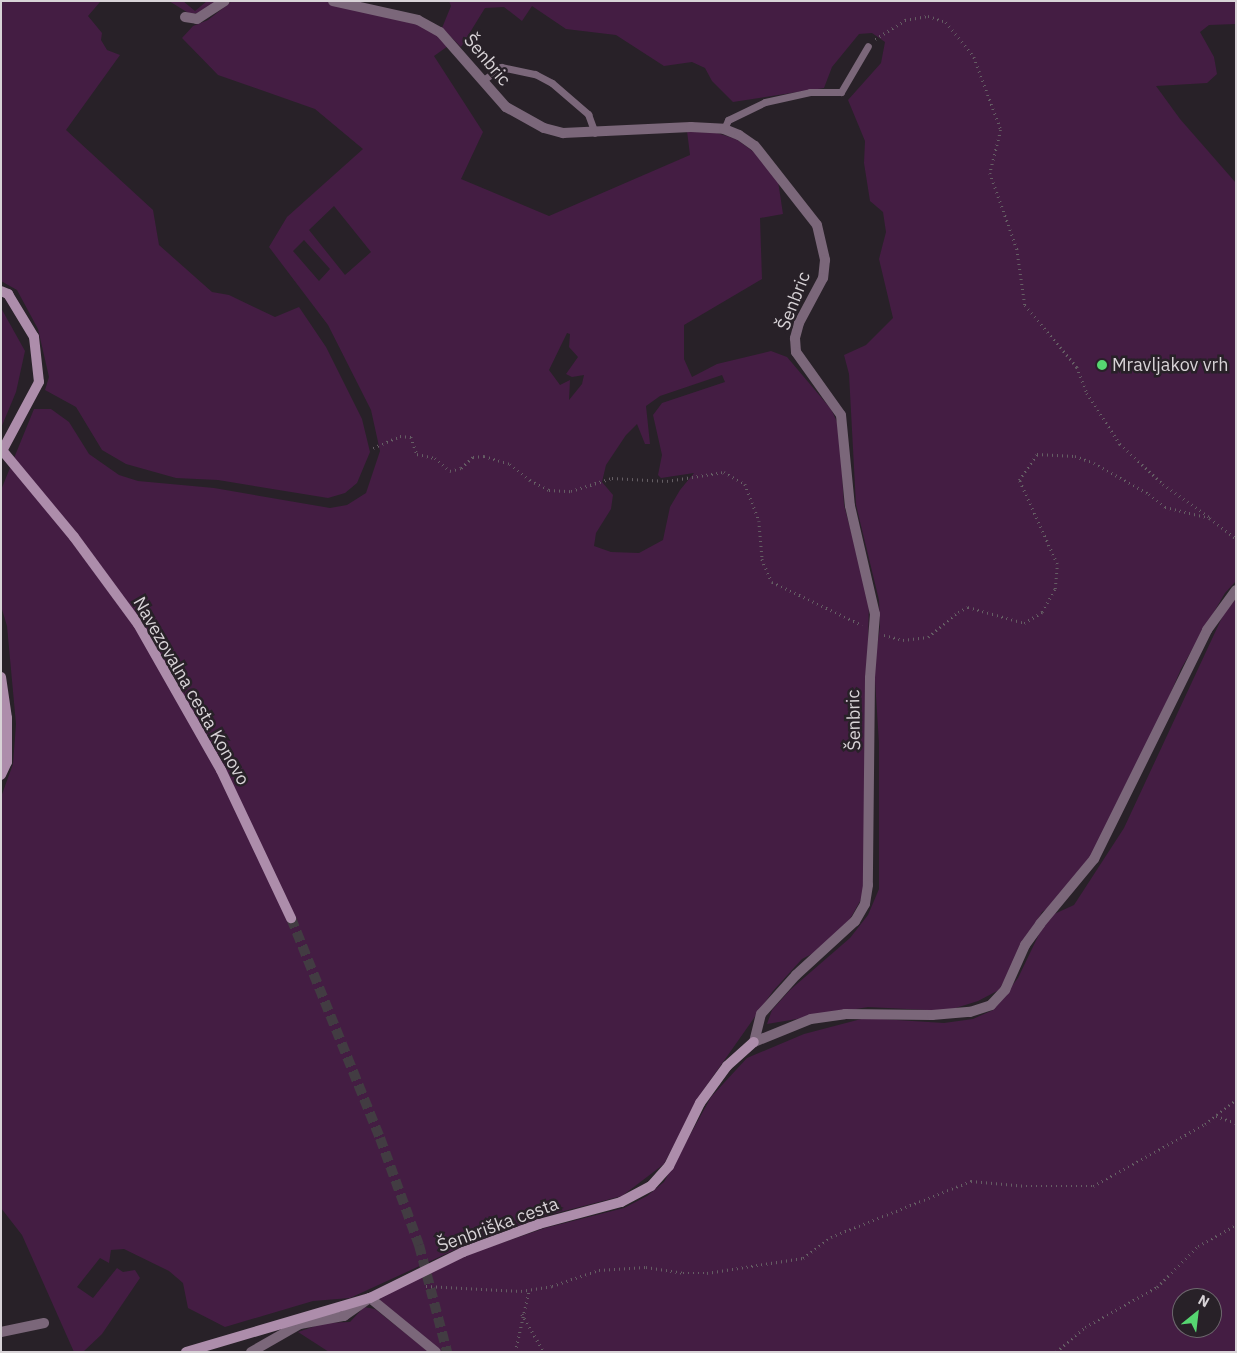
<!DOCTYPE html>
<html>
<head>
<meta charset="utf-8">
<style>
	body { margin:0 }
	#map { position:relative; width:1237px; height:1353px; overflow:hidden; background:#282128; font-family:"IBM Plex Sans",sans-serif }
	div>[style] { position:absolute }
	.green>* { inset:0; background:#441d43 }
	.secondary-tunnel>* { height:10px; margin-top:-5px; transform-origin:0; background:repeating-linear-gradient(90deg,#423c42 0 10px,transparent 0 15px) }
	.path>* { height:2.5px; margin-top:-1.25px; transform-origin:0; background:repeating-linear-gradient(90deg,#655e64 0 1px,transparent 0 5px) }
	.lane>* { height:7px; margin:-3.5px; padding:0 3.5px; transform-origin:3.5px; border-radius:3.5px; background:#7b677a }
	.street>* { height:10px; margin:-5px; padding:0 5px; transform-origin:5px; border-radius:5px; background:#7b677a }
	.secondary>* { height:10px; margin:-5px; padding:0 5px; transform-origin:5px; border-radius:5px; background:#ad8dab }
	.dots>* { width:14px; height:14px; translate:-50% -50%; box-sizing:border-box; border:2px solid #282128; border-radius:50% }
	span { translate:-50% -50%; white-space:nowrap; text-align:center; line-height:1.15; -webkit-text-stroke:5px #282128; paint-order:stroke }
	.street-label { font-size:18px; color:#d8d3d7 }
	.poi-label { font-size:18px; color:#d8d3d7 }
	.left { translate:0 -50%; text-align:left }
	.frame { position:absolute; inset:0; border:2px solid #d8d3d7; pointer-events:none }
	.north { position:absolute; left:1172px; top:1288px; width:50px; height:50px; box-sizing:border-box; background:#282128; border:1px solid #6e686e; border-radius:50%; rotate:29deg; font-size:14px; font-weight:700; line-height:20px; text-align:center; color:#d8d3d7 }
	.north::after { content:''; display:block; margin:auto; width:18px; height:22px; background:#56d671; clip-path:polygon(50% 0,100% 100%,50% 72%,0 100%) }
</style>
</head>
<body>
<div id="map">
	<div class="green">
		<div style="clip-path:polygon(1px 1px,100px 2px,88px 16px,102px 33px,101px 40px,107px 50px,120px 55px,66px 130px,153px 210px,159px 245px,212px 292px,229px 295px,275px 317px,299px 307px,326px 347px,362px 419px,370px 452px,357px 483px,345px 493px,328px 498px,218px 480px,176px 478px,126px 464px,102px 450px,76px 407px,45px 390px,49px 377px,38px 329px,17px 290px,1px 281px)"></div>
		<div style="clip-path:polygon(169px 1px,183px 1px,195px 11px,207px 1px,217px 1px,200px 13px,190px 14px)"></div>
		<div style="clip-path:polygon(evenodd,232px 1px,325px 1px,419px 25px,434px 33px,448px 46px,434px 56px,483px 132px,461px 179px,549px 216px,690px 155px,687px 131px,717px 133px,736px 139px,754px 152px,778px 181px,783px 214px,760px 218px,762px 279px,684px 325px,684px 359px,692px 377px,717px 364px,771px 351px,787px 357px,831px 409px,839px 426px,844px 505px,869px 599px,863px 896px,846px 926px,823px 948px,802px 959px,773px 991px,702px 1092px,664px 1164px,622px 1196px,541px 1217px,461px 1247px,350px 1298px,313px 1301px,225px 1327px,188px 1308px,183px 1283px,169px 1271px,124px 1249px,111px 1250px,109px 1263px,100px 1258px,77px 1287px,93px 1298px,117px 1268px,123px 1272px,135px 1270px,140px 1278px,102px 1334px,83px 1352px,74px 1352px,22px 1235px,1px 1208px,1px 797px,13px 764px,16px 724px,7px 626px,1px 606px,1px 490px,34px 409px,51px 409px,69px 422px,89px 454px,119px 475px,138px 481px,214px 488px,330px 508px,347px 505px,366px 493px,380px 451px,371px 410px,328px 325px,269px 247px,287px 217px,363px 149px,315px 109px,218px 75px,182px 38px,193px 26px,208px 20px,232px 1px,334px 206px,371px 252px,345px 275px,309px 230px,334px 206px,232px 1px,304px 240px,330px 269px,319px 281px,293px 251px,304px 240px,232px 1px,567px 333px,570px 334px,569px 347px,578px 357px,566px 374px,572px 377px,584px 375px,582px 384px,569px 400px,570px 380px,560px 385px,549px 370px,567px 333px,232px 1px,722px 375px,725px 382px,662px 403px,653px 415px,662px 455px,658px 475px,661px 478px,694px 473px,680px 490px,670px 507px,663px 540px,639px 553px,611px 552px,594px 546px,596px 533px,611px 509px,613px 495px,602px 482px,606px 465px,626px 435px,637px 424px,645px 444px,650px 444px,646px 406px,660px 396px,722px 375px)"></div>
		<div style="clip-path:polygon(449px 1px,1236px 1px,1236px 24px,1209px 25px,1200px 32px,1214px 57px,1217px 74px,1207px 83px,1156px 86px,1180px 119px,1236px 183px,1236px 581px,1225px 593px,1181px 669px,1115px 823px,1074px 891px,1042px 912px,999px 990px,978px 1001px,946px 1011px,868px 1007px,767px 1024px,772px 1010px,790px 990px,850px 938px,868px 915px,879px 889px,879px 743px,874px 665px,880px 627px,879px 600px,856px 505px,849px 374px,844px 355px,866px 345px,893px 318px,879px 259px,886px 232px,883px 212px,870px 201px,864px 163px,865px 141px,848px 100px,881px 63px,885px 42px,872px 33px,859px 34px,832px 67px,824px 88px,733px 102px,712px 81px,705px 68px,692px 62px,664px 66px,616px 35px,566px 29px,532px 6px,522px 21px,504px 7px,485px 8px,461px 47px,442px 28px,451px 6px)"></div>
		<div style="clip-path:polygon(1px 308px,25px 351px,16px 392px,1px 428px)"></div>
		<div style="clip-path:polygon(evenodd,1236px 599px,1236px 1352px,442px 1352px,379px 1301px,384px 1294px,463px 1256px,545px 1228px,624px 1208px,647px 1196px,664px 1182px,711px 1097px,747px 1058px,804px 1034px,865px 1018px,944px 1023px,973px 1019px,993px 1010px,1018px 978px,1042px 928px,1052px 915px,1074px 905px,1124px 828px,1225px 611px,1236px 599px,1182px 1298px,1212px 1298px,1212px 1328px,1182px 1328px,1182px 1298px)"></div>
		<div style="clip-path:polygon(364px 1307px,375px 1309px,429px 1352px,329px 1352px,298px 1332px,324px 1323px,350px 1322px)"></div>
	</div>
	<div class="secondary-tunnel">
		<div style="left:291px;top:918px;width:237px;rotate:68deg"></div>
		<div style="left:380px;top:1138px;width:114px;rotate:70deg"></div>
		<div style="left:419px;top:1245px;width:111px;rotate:75.3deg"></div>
	</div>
	<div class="path">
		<div style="left:875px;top:39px;width:36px;rotate:-32deg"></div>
		<div style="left:905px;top:20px;width:23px;rotate:-10deg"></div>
		<div style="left:928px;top:16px;width:19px;rotate:18deg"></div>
		<div style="left:946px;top:22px;width:45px;rotate:51.3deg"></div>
		<div style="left:974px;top:57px;width:78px;rotate:69.7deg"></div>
		<div style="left:1001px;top:130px;width:44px;rotate:104.3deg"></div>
		<div style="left:990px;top:173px;width:81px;rotate:70.4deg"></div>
		<div style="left:1017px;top:249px;width:57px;rotate:81.9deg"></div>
		<div style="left:1025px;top:305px;width:81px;rotate:50deg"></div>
		<div style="left:1077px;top:367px;width:28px;rotate:69deg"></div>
		<div style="left:1087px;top:393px;width:61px;rotate:57.1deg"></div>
		<div style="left:1120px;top:444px;width:59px;rotate:42.9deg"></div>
		<div style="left:1163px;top:484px;width:57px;rotate:35.7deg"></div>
		<div style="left:373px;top:448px;width:30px;rotate:-24deg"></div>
		<div style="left:400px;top:436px;width:11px;rotate:5deg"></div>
		<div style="left:411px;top:437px;width:18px;rotate:71deg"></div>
		<div style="left:417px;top:454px;width:18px;rotate:13deg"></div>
		<div style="left:435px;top:458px;width:20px;rotate:41deg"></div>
		<div style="left:450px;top:471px;width:11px;rotate:-15deg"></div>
		<div style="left:461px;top:468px;width:16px;rotate:-43deg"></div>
		<div style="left:473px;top:457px;width:11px;rotate:-5deg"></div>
		<div style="left:484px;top:456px;width:27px;rotate:17deg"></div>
		<div style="left:510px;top:464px;width:26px;rotate:39deg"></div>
		<div style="left:530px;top:480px;width:21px;rotate:28deg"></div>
		<div style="left:549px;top:490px;width:22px;rotate:3deg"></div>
		<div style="left:571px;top:491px;width:43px;rotate:-17.6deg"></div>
		<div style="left:612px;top:478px;width:55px;rotate:3.1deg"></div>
		<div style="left:667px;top:481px;width:58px;rotate:-9deg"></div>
		<div style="left:724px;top:472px;width:24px;rotate:30deg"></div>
		<div style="left:745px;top:484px;width:40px;rotate:69deg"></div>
		<div style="left:759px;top:521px;width:38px;rotate:85deg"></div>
		<div style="left:762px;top:559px;width:25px;rotate:67deg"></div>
		<div style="left:772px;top:582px;width:100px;rotate:25.5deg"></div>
		<div style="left:884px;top:635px;width:20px;rotate:15deg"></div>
		<div style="left:903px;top:640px;width:25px;rotate:-7deg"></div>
		<div style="left:928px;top:637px;width:39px;rotate:-40deg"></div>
		<div style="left:958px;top:612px;width:11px;rotate:-27deg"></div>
		<div style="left:968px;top:607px;width:58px;rotate:15.9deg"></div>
		<div style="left:1024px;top:623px;width:21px;rotate:-31deg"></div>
		<div style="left:1042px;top:612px;width:26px;rotate:-61deg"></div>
		<div style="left:1055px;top:589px;width:25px;rotate:-85deg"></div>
		<div style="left:1057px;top:564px;width:92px;rotate:-114.3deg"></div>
		<div style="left:1019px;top:480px;width:32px;rotate:-55deg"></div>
		<div style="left:1037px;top:454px;width:38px;rotate:3deg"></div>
		<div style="left:1075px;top:456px;width:20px;rotate:20deg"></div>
		<div style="left:1094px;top:463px;width:63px;rotate:29.4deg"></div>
		<div style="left:1149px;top:494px;width:21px;rotate:39deg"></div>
		<div style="left:1165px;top:507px;width:46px;rotate:13.7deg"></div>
		<div style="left:1210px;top:518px;width:33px;rotate:38deg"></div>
		<div style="left:1216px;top:1116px;width:21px;rotate:19deg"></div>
		<div style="left:426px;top:1286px;width:95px;rotate:3deg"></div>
		<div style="left:521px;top:1291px;width:31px;rotate:-9deg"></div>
		<div style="left:552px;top:1286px;width:50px;rotate:-18.8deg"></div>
		<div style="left:599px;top:1270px;width:47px;rotate:-3.7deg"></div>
		<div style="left:646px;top:1267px;width:37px;rotate:9deg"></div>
		<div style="left:683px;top:1273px;width:24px"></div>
		<div style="left:707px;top:1273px;width:97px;rotate:-8.9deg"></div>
		<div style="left:803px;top:1258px;width:35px;rotate:-37deg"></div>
		<div style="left:831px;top:1237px;width:151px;rotate:-21.8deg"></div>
		<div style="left:971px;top:1181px;width:55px;rotate:5.2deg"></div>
		<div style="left:1026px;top:1186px;width:67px"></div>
		<div style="left:1093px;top:1186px;width:128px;rotate:-29deg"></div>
		<div style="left:1205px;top:1124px;width:39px;rotate:-38deg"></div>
		<div style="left:522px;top:1314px;width:44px;rotate:59.9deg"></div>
		<div style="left:515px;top:1352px;width:64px;rotate:-77.3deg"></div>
		<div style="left:1056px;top:1352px;width:38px;rotate:-41deg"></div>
		<div style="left:1085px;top:1327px;width:82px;rotate:-29.1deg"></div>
		<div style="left:1157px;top:1287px;width:58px;rotate:-45deg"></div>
		<div style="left:1198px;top:1246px;width:43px;rotate:-28.9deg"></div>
	</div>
	<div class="lane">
		<div style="left:482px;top:81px;width:24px;rotate:-36deg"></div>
		<div style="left:501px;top:67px;width:35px;rotate:12deg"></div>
		<div style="left:535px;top:74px;width:19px;rotate:28deg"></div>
		<div style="left:552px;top:83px;width:48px;rotate:40.7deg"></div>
		<div style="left:588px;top:114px;width:20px;rotate:70deg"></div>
		<div style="left:724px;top:129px;width:10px;rotate:-66deg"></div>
		<div style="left:728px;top:120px;width:41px;rotate:-25.9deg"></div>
		<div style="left:765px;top:102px;width:46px;rotate:-12.5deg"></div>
		<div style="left:810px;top:92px;width:31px"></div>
		<div style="left:841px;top:92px;width:53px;rotate:-59.6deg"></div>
	</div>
	<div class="street">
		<div style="left:333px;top:1px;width:87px;rotate:12.6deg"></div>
		<div style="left:418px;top:20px;width:25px;rotate:29deg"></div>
		<div style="left:440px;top:32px;width:100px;rotate:48.7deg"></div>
		<div style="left:506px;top:107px;width:43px;rotate:28.9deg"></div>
		<div style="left:544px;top:128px;width:20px;rotate:15deg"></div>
		<div style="left:563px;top:133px;width:128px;rotate:-2.7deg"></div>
		<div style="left:691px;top:127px;width:33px;rotate:3deg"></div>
		<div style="left:724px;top:129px;width:16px;rotate:22deg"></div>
		<div style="left:739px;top:135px;width:19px;rotate:35deg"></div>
		<div style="left:755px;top:146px;width:100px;rotate:51.9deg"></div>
		<div style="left:817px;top:225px;width:36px;rotate:77deg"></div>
		<div style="left:825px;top:260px;width:18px;rotate:96deg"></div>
		<div style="left:823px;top:278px;width:51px;rotate:118.1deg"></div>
		<div style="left:799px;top:323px;width:16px;rotate:105deg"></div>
		<div style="left:795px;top:338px;width:14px;rotate:86deg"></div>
		<div style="left:796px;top:352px;width:77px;rotate:54.5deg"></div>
		<div style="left:841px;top:415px;width:91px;rotate:84.4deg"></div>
		<div style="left:850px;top:506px;width:111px;rotate:77deg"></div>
		<div style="left:875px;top:614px;width:64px;rotate:94.5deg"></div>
		<div style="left:870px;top:678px;width:207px;rotate:90.6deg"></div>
		<div style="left:868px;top:885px;width:19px;rotate:99deg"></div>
		<div style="left:865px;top:904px;width:20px;rotate:120deg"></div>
		<div style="left:855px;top:921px;width:80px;rotate:137.5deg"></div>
		<div style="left:796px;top:975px;width:52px;rotate:131.9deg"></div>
		<div style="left:761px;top:1014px;width:29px;rotate:104deg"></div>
		<div style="left:754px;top:1042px;width:61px;rotate:-22deg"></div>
		<div style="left:811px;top:1019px;width:34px;rotate:-8deg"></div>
		<div style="left:845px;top:1014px;width:87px;rotate:0.7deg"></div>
		<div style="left:932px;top:1015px;width:38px;rotate:-5deg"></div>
		<div style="left:970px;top:1012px;width:22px;rotate:-18deg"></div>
		<div style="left:991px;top:1005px;width:21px;rotate:-47deg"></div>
		<div style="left:1005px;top:990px;width:49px;rotate:-66deg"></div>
		<div style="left:1025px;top:945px;width:26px;rotate:-54deg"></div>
		<div style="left:1040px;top:924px;width:85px;rotate:-50.3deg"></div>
		<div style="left:1094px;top:859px;width:255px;rotate:-63.7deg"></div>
		<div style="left:1207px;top:630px;width:49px;rotate:-54.1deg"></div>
		<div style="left:185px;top:17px;width:12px;rotate:9deg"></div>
		<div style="left:197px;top:19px;width:33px;rotate:-33deg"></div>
		<div style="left:1px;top:1332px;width:44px;rotate:-11.8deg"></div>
		<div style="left:251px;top:1352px;width:56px;rotate:-29.7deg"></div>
		<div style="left:300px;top:1324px;width:45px;rotate:-10.3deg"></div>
		<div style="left:344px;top:1316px;width:32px;rotate:-35deg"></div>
		<div style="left:370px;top:1298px;width:85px;rotate:39.3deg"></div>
	</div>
	<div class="secondary">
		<div style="left:1px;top:291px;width:8px;rotate:23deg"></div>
		<div style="left:8px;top:294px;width:50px;rotate:58.8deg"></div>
		<div style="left:34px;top:337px;width:45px;rotate:83.7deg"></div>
		<div style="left:39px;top:382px;width:81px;rotate:118.2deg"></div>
		<div style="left:1px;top:449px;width:114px;rotate:50.3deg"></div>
		<div style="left:74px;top:537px;width:108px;rotate:53.7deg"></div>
		<div style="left:138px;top:624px;width:168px;rotate:60.4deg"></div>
		<div style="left:221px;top:770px;width:164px;rotate:64.7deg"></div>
		<div style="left:1px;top:677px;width:41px;rotate:81.7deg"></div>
		<div style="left:7px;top:718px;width:44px;rotate:90deg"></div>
		<div style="left:7px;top:762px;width:14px;rotate:115deg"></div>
		<div style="left:186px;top:1352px;width:192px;rotate:-16.4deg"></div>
		<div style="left:370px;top:1298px;width:104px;rotate:-26.3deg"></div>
		<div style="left:463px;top:1252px;width:81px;rotate:-20.2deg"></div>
		<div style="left:539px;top:1224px;width:85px;rotate:-15deg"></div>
		<div style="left:621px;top:1202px;width:34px;rotate:-28deg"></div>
		<div style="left:651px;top:1186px;width:27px;rotate:-48deg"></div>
		<div style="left:669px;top:1166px;width:70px;rotate:-63.8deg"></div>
		<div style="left:700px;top:1103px;width:46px;rotate:-53.9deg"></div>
		<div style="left:727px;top:1066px;width:36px;rotate:-42deg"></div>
	</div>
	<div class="dots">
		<div style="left:1102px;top:365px;background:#56d671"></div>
	</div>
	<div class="street-label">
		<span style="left:487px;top:60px;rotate:50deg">Šenbric</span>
		<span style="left:794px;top:301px;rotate:-69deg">Šenbric</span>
		<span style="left:191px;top:691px;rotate:60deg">Navezovalna cesta Konovo</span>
		<span style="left:854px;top:720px;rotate:-91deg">Šenbric</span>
		<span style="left:498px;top:1225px;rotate:-20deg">Šenbriška cesta</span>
	</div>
	<div class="poi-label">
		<span class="left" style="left:1112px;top:365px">Mravljakov vrh</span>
	</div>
	<div class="frame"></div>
	<div class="north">N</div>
</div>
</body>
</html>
